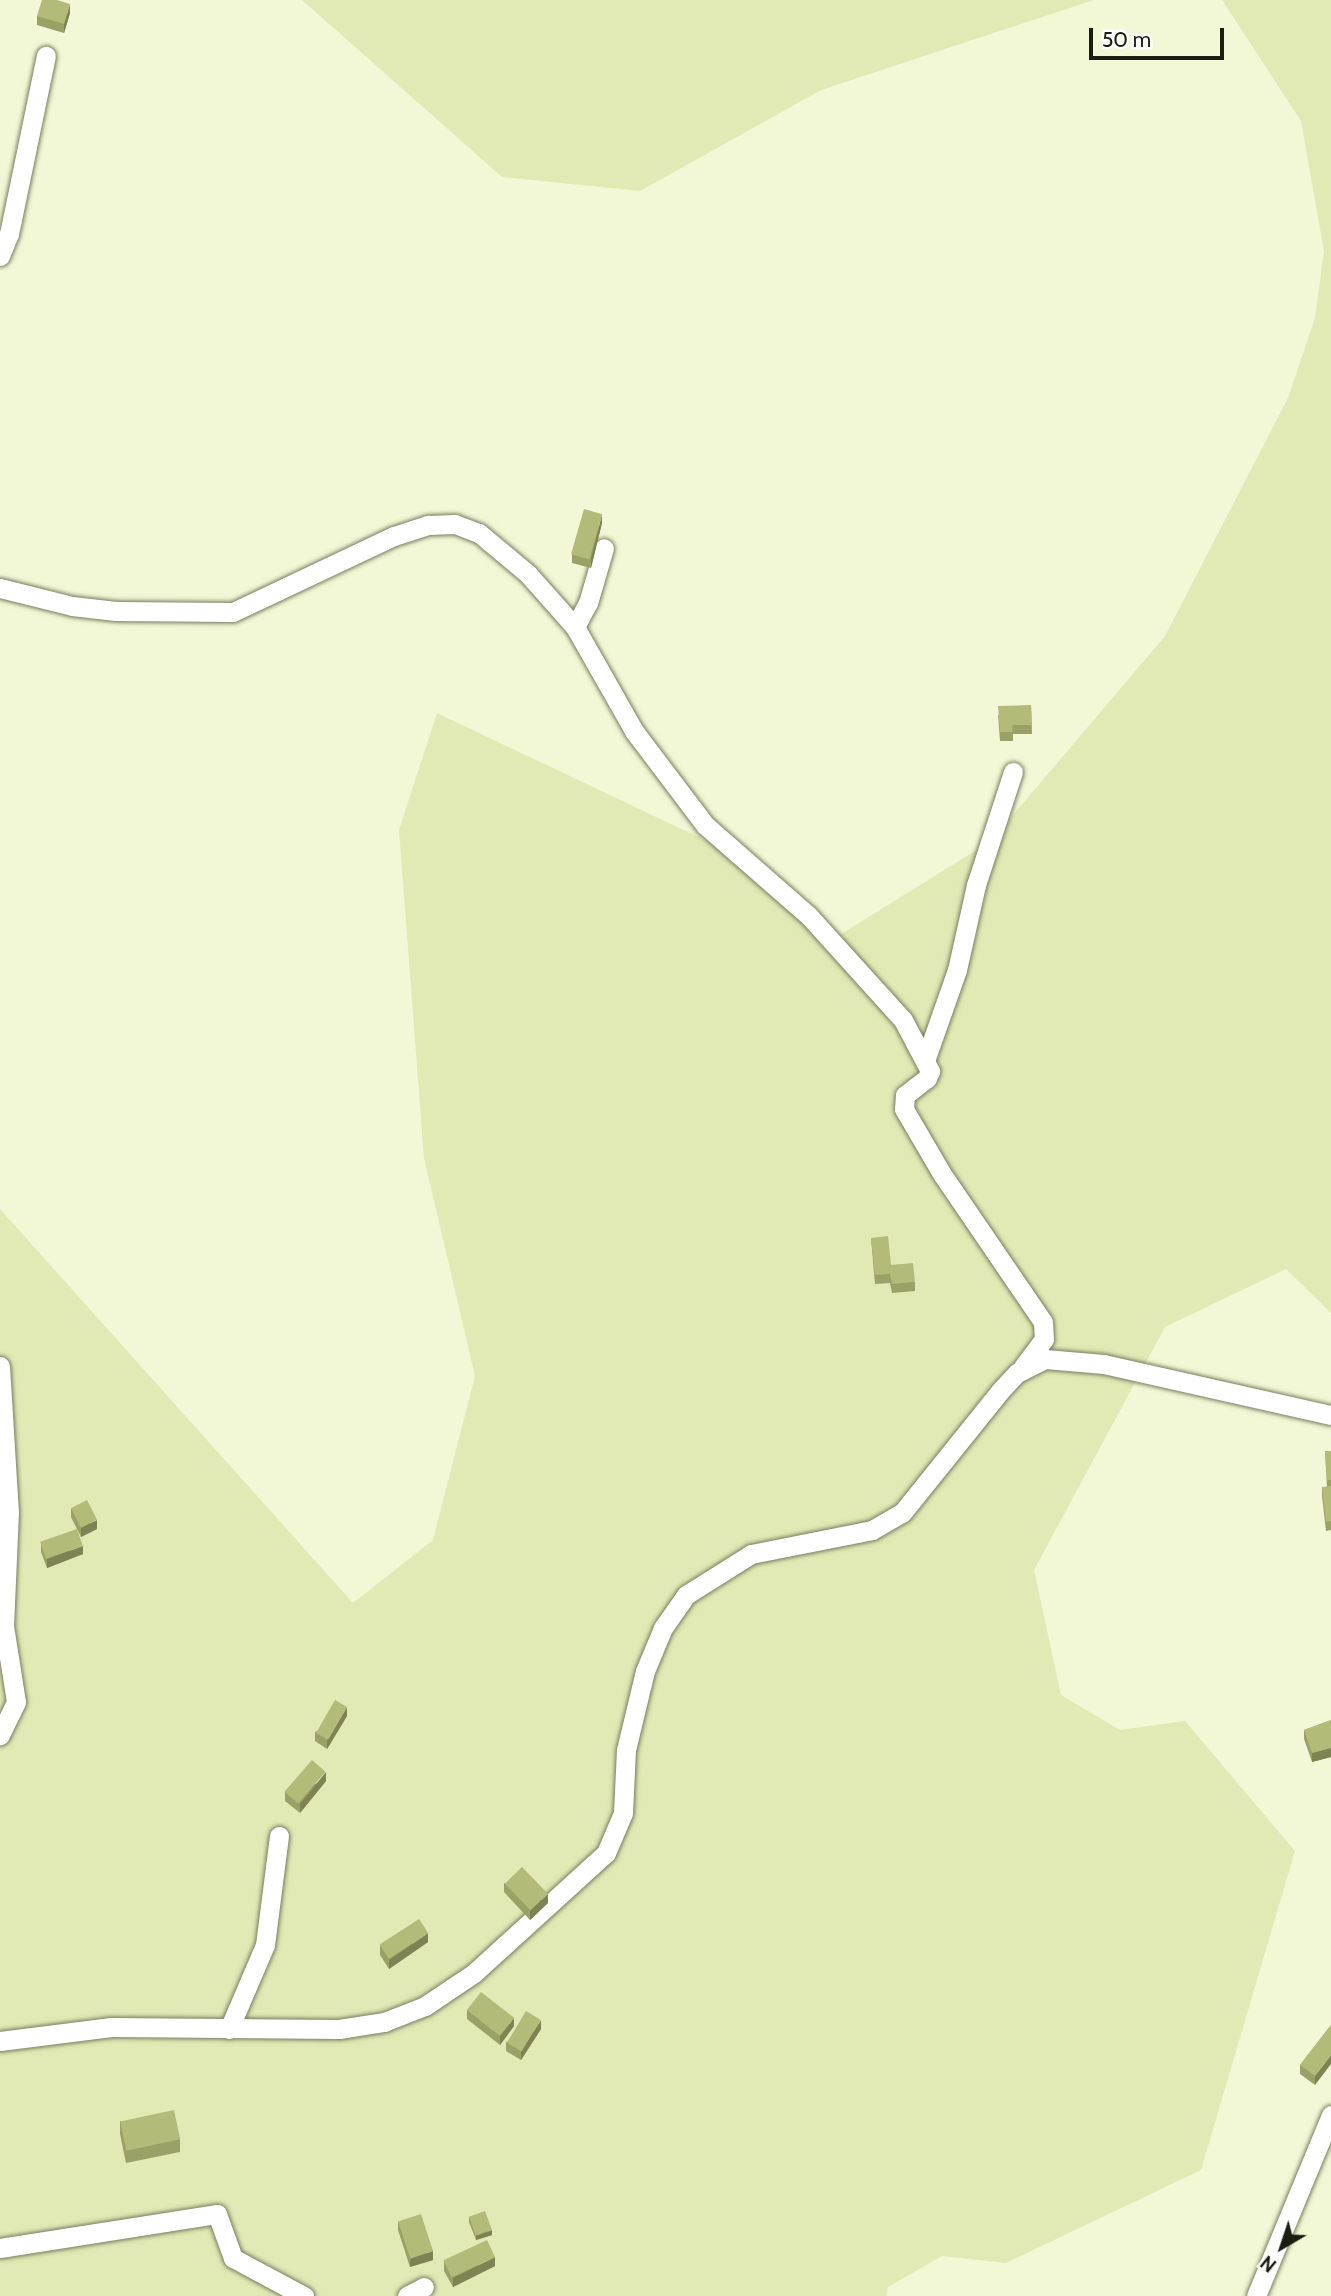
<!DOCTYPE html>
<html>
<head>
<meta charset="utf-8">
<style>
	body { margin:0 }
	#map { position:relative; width:1331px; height:2296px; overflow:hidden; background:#f2f7d5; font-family:Cabin,sans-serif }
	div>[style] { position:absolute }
	.green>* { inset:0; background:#e1e9b5 }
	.roads { filter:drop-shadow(0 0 2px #787d5f) drop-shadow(0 0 2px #787d5f) }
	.minor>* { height:19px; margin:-9.5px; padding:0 9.5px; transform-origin:9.5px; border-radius:9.5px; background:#fff }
	.wall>* { inset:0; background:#99a166 }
	.shaded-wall>* { inset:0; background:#7d8353 }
	.building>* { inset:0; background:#b2bb77; transform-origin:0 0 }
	span { translate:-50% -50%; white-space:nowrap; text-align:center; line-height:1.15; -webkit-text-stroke:5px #fff; paint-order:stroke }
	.north { position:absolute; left:1247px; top:2212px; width:70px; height:70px; -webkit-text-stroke:5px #fff; paint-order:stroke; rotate:219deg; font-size:19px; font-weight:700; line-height:28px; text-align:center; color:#1b1d11 }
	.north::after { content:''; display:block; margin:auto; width:24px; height:32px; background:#1b1d11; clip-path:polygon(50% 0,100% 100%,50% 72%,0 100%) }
	.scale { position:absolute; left:1089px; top:28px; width:135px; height:32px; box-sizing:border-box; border:4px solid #1b1d11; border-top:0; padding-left:9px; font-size:21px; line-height:24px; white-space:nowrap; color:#1b1d11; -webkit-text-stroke:5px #fff; paint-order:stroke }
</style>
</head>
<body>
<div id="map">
	<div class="green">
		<div style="clip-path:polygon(302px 0,1094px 0,821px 90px,640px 191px,502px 177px)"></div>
		<div style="clip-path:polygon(1222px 0,1331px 0,1331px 1313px,1286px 1269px,1165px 1327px,1034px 1570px,1061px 1695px,1120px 1730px,1185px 1721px,1295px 1851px,1201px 2170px,1006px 2263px,942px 2256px,888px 2287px,886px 2296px,0 2296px,0 1209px,353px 1603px,433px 1540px,475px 1376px,424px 1158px,399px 830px,437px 713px,732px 853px,830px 941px,991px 841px,1165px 636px,1288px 398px,1315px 318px,1324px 251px,1301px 121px)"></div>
	</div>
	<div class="roads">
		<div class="minor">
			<div style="left:0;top:256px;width:24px;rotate:-68deg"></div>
			<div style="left:9px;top:234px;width:182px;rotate:-78.3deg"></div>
			<div style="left:0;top:588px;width:74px;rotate:14deg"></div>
			<div style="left:72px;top:606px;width:44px;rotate:6.5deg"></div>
			<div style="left:116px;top:611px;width:117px;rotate:0.5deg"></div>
			<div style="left:233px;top:612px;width:178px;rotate:-25.3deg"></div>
			<div style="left:394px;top:536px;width:36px;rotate:-18deg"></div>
			<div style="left:428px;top:525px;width:27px;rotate:-2deg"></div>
			<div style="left:455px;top:524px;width:26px;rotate:21deg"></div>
			<div style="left:479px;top:533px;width:64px;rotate:39.9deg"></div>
			<div style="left:528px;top:574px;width:71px;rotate:48.4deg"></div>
			<div style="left:575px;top:627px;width:120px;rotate:60.4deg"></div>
			<div style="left:634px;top:731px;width:118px;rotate:52.9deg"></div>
			<div style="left:705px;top:825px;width:138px;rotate:41.2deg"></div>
			<div style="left:809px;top:916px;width:140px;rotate:47.9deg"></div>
			<div style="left:903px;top:1020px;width:58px;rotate:62.1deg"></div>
			<div style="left:930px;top:1071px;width:8px;rotate:113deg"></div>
			<div style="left:927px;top:1078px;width:28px;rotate:142deg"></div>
			<div style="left:905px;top:1095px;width:14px;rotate:94deg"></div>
			<div style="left:904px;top:1109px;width:75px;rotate:59.7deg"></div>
			<div style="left:942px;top:1174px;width:179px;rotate:55.7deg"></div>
			<div style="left:1043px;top:1322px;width:17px;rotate:87deg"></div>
			<div style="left:1044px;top:1339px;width:35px;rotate:127deg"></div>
			<div style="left:575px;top:627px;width:27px;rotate:-62deg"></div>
			<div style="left:588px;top:603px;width:57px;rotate:-73.8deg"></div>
			<div style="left:926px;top:1058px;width:93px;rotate:-70.6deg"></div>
			<div style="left:957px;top:970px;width:87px;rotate:-77.4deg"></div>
			<div style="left:976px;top:885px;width:119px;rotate:-71.9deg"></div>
			<div style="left:0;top:1366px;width:146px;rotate:86.5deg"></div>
			<div style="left:9px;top:1512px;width:114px;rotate:92.5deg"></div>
			<div style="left:4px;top:1626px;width:77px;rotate:81deg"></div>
			<div style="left:16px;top:1702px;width:37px;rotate:116deg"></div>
			<div style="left:229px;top:2029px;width:91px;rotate:-66.8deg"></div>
			<div style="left:265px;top:1945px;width:110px;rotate:-82.7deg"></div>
			<div style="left:0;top:2041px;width:112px;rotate:-7.2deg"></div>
			<div style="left:111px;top:2027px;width:228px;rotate:0.5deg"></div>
			<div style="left:339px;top:2029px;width:46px;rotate:-8.8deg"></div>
			<div style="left:384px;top:2022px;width:44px;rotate:-21.3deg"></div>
			<div style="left:425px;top:2006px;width:59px;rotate:-34deg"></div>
			<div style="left:474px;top:1973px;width:178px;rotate:-42.3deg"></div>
			<div style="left:606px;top:1853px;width:43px;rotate:-67deg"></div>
			<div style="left:623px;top:1813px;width:63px;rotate:-87.3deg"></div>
			<div style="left:626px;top:1750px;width:81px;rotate:-76.5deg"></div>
			<div style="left:645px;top:1671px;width:47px;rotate:-67.3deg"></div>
			<div style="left:663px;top:1628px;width:40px;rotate:-55.1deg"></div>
			<div style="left:686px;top:1595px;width:77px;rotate:-32.2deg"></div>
			<div style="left:751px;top:1554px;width:123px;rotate:-11.2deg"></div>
			<div style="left:872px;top:1530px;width:34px;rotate:-30deg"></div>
			<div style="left:902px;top:1513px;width:156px;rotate:-51.2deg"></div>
			<div style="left:1000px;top:1391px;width:25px;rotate:-47deg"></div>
			<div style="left:1017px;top:1373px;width:31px;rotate:-27deg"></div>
			<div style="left:1045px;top:1359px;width:59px;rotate:4.8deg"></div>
			<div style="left:1104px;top:1364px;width:233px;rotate:12.7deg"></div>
			<div style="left:0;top:2248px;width:220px;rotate:-8.9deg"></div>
			<div style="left:217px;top:2214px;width:47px;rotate:70deg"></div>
			<div style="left:233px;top:2258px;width:81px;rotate:28.2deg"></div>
			<div style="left:407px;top:2296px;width:19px;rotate:-28deg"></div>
			<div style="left:1256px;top:2296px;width:196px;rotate:-67.5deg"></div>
		</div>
	</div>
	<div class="wall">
		<div style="clip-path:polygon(70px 13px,64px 33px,37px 25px,37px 16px)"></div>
		<div style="clip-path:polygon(602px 523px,591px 568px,572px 563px,572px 554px)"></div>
		<div style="clip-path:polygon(1031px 705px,1032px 734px,1013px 734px,1013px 741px,1000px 741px,998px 715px)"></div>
		<div style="clip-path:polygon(871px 1238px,891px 1265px,915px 1282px,915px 1291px,892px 1293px,890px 1283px,875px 1284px)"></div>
		<div style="clip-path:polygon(1325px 1451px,1331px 1451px,1331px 1530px,1326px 1531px,1322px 1496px,1322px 1487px,1327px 1487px)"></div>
		<div style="clip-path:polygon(71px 1508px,97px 1529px,81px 1537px,71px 1517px)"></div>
		<div style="clip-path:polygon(41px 1543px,83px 1554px,47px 1568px,41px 1552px)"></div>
		<div style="clip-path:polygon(347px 1716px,327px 1749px,315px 1741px,315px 1732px)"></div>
		<div style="clip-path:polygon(1331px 1720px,1331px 1757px,1312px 1762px,1304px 1739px,1304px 1730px)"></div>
		<div style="clip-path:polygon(326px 1781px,300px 1813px,285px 1801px,285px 1792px)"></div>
		<div style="clip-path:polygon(504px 1883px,548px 1903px,530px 1920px,504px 1892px)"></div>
		<div style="clip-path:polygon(428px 1942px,389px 1969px,380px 1955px,380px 1946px)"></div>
		<div style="clip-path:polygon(467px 2010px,514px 2026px,500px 2045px,467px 2019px)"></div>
		<div style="clip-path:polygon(1331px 2025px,1315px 2085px,1300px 2074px,1300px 2065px)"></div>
		<div style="clip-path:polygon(541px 2029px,521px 2060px,506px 2051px,506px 2042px)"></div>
		<div style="clip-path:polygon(120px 2121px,180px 2139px,180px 2152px,126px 2163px,120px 2134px)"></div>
		<div style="clip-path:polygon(469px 2217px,492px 2235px,476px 2240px,469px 2222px)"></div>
		<div style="clip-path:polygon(398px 2221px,433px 2260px,410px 2267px,398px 2230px)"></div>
		<div style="clip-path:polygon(444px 2262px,495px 2266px,453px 2287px,444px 2271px)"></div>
	</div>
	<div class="shaded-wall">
		<div style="clip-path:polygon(70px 4px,70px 13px,64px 33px,64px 24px)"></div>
		<div style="clip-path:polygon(602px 514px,602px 523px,591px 568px,591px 559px)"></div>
		<div style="clip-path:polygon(97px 1520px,97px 1529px,81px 1537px,81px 1528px)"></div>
		<div style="clip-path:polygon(83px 1546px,83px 1554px,47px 1568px,47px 1559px)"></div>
		<div style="clip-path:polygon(347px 1707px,347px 1716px,327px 1749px,327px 1740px)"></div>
		<div style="clip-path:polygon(1331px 1748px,1331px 1757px,1312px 1762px,1312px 1753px)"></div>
		<div style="clip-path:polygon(326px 1772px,326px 1781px,300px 1813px,300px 1804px)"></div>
		<div style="clip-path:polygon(548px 1894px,548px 1903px,530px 1920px,530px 1911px)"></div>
		<div style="clip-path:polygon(428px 1933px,428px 1942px,389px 1969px,389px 1960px)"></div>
		<div style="clip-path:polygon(514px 2018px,514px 2026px,500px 2045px,500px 2036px)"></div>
		<div style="clip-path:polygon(541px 2020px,541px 2029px,521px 2060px,521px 2051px)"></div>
		<div style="clip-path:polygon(1331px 2055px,1331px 2064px,1315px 2085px,1315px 2076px)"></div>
		<div style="clip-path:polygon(492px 2230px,492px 2235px,476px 2240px,476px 2236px)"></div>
		<div style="clip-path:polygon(433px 2251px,433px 2260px,410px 2267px,410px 2259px)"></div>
		<div style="clip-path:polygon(495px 2257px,495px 2266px,453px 2287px,453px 2278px)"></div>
	</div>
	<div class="building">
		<div style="clip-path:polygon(42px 0,57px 0,70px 4px,64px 24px,37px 16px)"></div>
		<div style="left:584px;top:509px;width:19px;height:47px;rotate:16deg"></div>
		<div style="clip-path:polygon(1031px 705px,1032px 725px,1012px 725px,1013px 732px,1000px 732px,998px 706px)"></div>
		<div style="clip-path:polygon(888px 1236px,891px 1265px,913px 1263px,915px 1282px,892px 1284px,890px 1274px,875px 1275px,871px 1238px)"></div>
		<div style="clip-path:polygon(1325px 1451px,1331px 1451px,1331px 1480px,1327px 1480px)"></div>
		<div style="clip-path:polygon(1331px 1486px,1331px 1521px,1326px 1522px,1322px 1487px)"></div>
		<div style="left:87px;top:1500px;width:22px;height:18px;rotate:63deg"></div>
		<div style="left:77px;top:1529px;width:18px;height:39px;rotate:71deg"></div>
		<div style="left:335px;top:1700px;width:14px;height:38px;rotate:30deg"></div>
		<div style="clip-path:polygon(1331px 1720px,1331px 1748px,1312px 1753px,1304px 1730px)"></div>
		<div style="left:312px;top:1760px;width:18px;height:42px;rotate:41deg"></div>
		<div style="left:522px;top:1867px;width:37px;height:24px;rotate:46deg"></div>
		<div style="left:419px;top:1919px;width:17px;height:47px;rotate:57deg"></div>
		<div style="left:481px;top:1992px;width:42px;height:23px;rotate:38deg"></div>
		<div style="left:526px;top:2011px;width:17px;height:37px;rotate:31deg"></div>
		<div style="clip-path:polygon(1331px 2025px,1331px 2055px,1315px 2076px,1300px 2065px)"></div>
		<div style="left:174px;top:2110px;width:30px;height:55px;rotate:78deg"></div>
		<div style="left:485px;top:2211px;width:20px;height:17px;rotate:70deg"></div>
		<div style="left:421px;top:2214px;width:39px;height:24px;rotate:72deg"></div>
		<div style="left:487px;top:2240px;width:19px;height:48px;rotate:65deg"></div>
	</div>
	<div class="north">N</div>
	<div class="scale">50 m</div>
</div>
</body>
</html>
